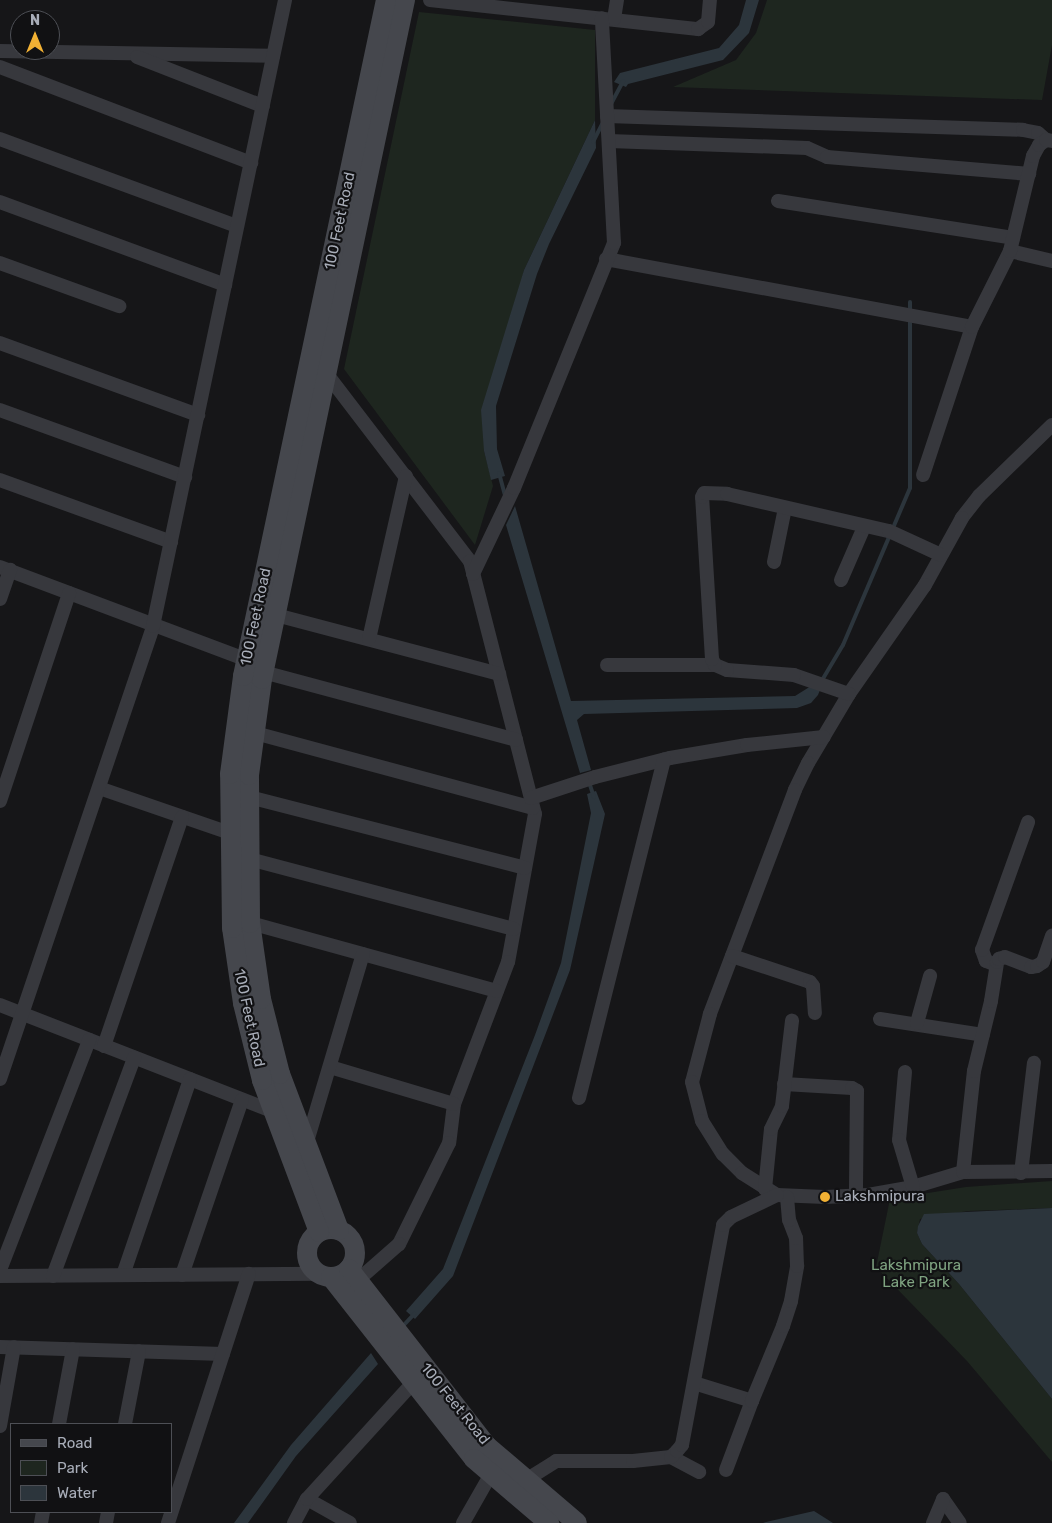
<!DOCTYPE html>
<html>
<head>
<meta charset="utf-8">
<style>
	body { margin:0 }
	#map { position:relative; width:1052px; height:1523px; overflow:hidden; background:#161618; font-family:Rubik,sans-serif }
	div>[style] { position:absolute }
	.green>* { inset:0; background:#1e261f }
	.water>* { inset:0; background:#2c353c }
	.stream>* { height:4px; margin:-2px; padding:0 2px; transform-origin:2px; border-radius:2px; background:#2c353c }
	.street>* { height:14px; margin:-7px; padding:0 7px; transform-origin:7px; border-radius:7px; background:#37383d }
	.secondary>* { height:20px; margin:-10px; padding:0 10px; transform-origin:10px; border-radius:10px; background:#45474d }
	.secondary>.ring { margin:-10px; padding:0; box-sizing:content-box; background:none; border:20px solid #45474d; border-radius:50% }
	.dots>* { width:14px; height:14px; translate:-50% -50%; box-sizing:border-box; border:2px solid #111113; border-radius:50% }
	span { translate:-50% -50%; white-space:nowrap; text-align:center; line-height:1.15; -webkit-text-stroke:4.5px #111113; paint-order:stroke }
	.street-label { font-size:15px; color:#a8adb8 }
	.poi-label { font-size:15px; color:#a8adb8 }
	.left { translate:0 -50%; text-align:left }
	.park-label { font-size:15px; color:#7fa381 }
	.legend { position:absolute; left:10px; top:1423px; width:162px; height:90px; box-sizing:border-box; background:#111113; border:1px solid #4d4f55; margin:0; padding:6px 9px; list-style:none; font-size:15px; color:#a8adb8 }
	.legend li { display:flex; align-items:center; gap:10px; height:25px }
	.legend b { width:25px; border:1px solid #4d4f55 }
	.north { position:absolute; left:10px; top:10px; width:50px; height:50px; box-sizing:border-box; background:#111113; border:1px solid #4d4f55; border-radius:50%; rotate:0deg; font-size:14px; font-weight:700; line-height:20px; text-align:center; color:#a8adb8 }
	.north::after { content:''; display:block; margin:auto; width:18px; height:22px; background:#f2b134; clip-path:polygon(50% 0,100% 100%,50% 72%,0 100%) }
</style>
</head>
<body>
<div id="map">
	<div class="green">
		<div style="clip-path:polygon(767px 0,1052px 0,1052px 45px,1042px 100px,673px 87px,736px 60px,756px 33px)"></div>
		<div style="clip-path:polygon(419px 12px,595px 30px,595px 120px,524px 270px,484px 451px,493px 486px,475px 545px,344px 369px)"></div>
		<div style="clip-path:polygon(1052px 1181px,1052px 1208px,968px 1211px,920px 1219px,917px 1233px,922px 1244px,959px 1284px,1052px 1399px,1052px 1462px,967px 1361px,876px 1267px,890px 1199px,966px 1187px)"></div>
	</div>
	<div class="water">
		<div style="clip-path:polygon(746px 0,759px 0,749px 33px,723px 60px,628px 84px,626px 87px,614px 82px,620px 73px,719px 48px,739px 25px)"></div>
		<div style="clip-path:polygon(595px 120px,596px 148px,549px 244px,537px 274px,496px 406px,497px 449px,505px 476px,491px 480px,484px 451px,481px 410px,524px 270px)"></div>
		<div style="clip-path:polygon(515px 506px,571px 701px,795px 696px,811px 686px,820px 690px,818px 695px,811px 703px,797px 708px,584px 714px,577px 720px,591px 770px,580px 773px,506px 525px)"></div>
		<div style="clip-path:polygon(596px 791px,605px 814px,570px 970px,453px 1276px,415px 1319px,406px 1311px,443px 1269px,535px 1035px,561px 963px,591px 813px,587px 794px)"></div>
		<div style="clip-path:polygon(1052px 1208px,1052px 1399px,959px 1284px,922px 1244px,917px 1233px,918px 1226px,924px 1214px)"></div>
		<div style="clip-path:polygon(371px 1353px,378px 1364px,296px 1456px,248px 1523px,234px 1523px,291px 1445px)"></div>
		<div style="clip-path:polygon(814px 1511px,833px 1523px,763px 1523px,766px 1522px)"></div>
	</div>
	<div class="stream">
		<div style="left:611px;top:104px;width:26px;rotate:-62deg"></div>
		<div style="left:593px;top:142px;width:20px;rotate:-63deg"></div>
		<div style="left:910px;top:302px;width:10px;rotate:90deg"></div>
		<div style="left:499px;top:473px;width:23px;rotate:75deg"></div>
		<div style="left:893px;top:528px;width:43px;rotate:-67deg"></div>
		<div style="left:910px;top:488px;width:169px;rotate:-90deg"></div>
		<div style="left:821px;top:682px;width:43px;rotate:-59.3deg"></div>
		<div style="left:843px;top:645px;width:120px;rotate:-66.9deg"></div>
		<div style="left:589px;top:782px;width:16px;rotate:72deg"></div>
		<div style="left:402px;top:1327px;width:18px;rotate:-47deg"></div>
	</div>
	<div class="street">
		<div style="left:430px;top:0;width:270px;rotate:6.2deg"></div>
		<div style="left:698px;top:29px;width:12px;rotate:-35deg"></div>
		<div style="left:708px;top:22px;width:22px;rotate:-85deg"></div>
		<div style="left:614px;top:19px;width:19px;rotate:-81deg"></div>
		<div style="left:0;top:51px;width:273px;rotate:1deg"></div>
		<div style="left:137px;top:57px;width:135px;rotate:21.3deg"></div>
		<div style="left:0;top:67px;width:269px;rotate:20.9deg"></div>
		<div style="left:607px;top:116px;width:416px;rotate:1.9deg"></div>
		<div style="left:1023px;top:130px;width:15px;rotate:11deg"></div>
		<div style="left:1038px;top:133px;width:11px;rotate:41deg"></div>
		<div style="left:0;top:139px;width:252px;rotate:20.2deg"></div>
		<div style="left:609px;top:141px;width:198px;rotate:2deg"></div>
		<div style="left:807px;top:148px;width:22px;rotate:24deg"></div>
		<div style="left:827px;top:157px;width:203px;rotate:4.8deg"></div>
		<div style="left:778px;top:201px;width:238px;rotate:8.9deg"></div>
		<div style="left:0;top:202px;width:240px;rotate:20.2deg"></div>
		<div style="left:1010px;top:251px;width:43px;rotate:13.4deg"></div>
		<div style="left:606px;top:259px;width:372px;rotate:10.5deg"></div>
		<div style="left:0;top:263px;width:127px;rotate:19.9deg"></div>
		<div style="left:0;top:343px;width:211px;rotate:20deg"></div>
		<div style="left:323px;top:369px;width:242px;rotate:52.6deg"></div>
		<div style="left:470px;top:561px;width:261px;rotate:75.6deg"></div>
		<div style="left:535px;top:814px;width:150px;rotate:100.3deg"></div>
		<div style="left:508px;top:962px;width:152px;rotate:110.8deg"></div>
		<div style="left:454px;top:1104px;width:39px;rotate:97deg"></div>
		<div style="left:449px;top:1143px;width:113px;rotate:116.3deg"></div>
		<div style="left:399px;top:1244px;width:55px;rotate:138.7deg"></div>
		<div style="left:0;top:410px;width:197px;rotate:19.9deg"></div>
		<div style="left:1052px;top:425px;width:102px;rotate:135.8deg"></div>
		<div style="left:979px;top:496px;width:28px;rotate:128deg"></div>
		<div style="left:962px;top:518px;width:77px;rotate:118.9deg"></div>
		<div style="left:925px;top:585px;width:133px;rotate:124.9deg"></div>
		<div style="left:849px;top:694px;width:80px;rotate:120.7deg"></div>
		<div style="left:808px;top:763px;width:30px;rotate:116deg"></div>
		<div style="left:795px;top:790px;width:240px;rotate:110.8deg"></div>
		<div style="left:710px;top:1014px;width:70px;rotate:104.8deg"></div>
		<div style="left:692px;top:1082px;width:40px;rotate:75.6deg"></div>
		<div style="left:702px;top:1121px;width:39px;rotate:58deg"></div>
		<div style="left:723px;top:1154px;width:27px;rotate:45deg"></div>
		<div style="left:742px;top:1173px;width:41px;rotate:32.2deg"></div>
		<div style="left:777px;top:1195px;width:48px;rotate:2.4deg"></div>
		<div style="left:825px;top:1197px;width:43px;rotate:-2.7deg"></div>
		<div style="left:868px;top:1195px;width:46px;rotate:-10.1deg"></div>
		<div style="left:913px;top:1187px;width:52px;rotate:-16.7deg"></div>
		<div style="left:963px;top:1172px;width:89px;rotate:-0.6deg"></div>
		<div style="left:923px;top:475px;width:156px;rotate:-71.7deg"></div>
		<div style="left:972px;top:327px;width:85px;rotate:-63.4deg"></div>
		<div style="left:1010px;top:251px;width:98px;rotate:-76.4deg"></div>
		<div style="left:1033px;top:156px;width:13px;rotate:-61deg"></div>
		<div style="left:1039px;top:145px;width:9px;rotate:-36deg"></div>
		<div style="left:1046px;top:140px;width:6px;rotate:9deg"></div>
		<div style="left:0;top:480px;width:182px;rotate:19.9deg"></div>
		<div style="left:774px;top:562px;width:55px;rotate:-78.5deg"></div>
		<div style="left:0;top:567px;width:264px;rotate:20.6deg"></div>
		<div style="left:473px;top:574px;width:95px;rotate:-64.5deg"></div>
		<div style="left:514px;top:488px;width:265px;rotate:-67.8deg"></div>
		<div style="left:614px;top:243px;width:225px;rotate:-93.1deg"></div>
		<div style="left:841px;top:580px;width:58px;rotate:-66.5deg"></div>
		<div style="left:0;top:599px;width:31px;rotate:-71deg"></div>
		<div style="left:276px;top:615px;width:231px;rotate:14.8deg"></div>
		<div style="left:369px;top:639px;width:167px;rotate:-77.2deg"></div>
		<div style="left:607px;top:665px;width:108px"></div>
		<div style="left:263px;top:672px;width:262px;rotate:15deg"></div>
		<div style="left:849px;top:694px;width:58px;rotate:-160.9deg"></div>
		<div style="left:794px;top:675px;width:67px;rotate:-175.7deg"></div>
		<div style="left:727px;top:670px;width:13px;rotate:-157deg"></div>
		<div style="left:715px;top:665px;width:7px;rotate:-117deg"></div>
		<div style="left:712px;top:659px;width:162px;rotate:-93.5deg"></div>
		<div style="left:702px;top:497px;width:4px;rotate:-63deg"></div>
		<div style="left:704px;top:493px;width:23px;rotate:2deg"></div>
		<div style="left:727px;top:494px;width:166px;rotate:12.9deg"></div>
		<div style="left:889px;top:531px;width:57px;rotate:24.8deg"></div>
		<div style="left:255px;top:733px;width:288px;rotate:15.1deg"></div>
		<div style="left:99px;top:788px;width:139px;rotate:19deg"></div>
		<div style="left:249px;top:797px;width:285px;rotate:14.4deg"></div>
		<div style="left:531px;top:798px;width:67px;rotate:-18.2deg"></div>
		<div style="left:595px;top:777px;width:77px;rotate:-14.2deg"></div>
		<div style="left:670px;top:758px;width:78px;rotate:-9.6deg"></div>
		<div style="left:747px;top:745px;width:77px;rotate:-5.9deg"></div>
		<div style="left:0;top:801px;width:219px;rotate:-71.6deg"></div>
		<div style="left:249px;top:859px;width:274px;rotate:14.8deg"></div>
		<div style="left:250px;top:923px;width:256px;rotate:15.4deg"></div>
		<div style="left:732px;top:956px;width:82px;rotate:18.4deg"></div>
		<div style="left:810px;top:982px;width:5px;rotate:53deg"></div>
		<div style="left:813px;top:986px;width:27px;rotate:86deg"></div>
		<div style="left:996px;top:965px;width:11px;rotate:-158deg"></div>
		<div style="left:986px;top:961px;width:12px;rotate:-110deg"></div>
		<div style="left:982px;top:950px;width:136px;rotate:-70.2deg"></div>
		<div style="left:0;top:1005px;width:294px;rotate:21.3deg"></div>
		<div style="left:880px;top:1019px;width:104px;rotate:8.8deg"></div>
		<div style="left:917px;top:1023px;width:49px;rotate:-74.5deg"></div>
		<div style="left:104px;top:1046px;width:242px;rotate:-71.2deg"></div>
		<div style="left:330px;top:1067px;width:129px;rotate:16.6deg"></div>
		<div style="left:905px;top:1072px;width:68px;rotate:95deg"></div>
		<div style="left:899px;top:1140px;width:49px;rotate:73.4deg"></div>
		<div style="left:0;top:1079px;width:478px;rotate:-71.3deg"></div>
		<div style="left:153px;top:626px;width:640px;rotate:-78.09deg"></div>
		<div style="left:784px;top:1084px;width:68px;rotate:3.4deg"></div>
		<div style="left:852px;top:1088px;width:6px;rotate:31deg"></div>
		<div style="left:857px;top:1091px;width:104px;rotate:90.6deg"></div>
		<div style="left:579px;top:1098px;width:349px;rotate:-75.9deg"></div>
		<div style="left:306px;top:1145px;width:199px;rotate:-73.4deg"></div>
		<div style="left:963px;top:1172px;width:102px;rotate:-83.8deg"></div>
		<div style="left:974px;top:1071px;width:72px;rotate:-76.3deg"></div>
		<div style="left:991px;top:1001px;width:39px;rotate:-81deg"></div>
		<div style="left:997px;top:962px;width:4px;rotate:-56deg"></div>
		<div style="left:999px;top:959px;width:6px;rotate:-18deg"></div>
		<div style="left:1005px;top:957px;width:28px;rotate:21deg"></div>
		<div style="left:1031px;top:967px;width:6px;rotate:-9deg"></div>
		<div style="left:1037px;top:966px;width:7px;rotate:-34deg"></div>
		<div style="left:1043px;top:962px;width:28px;rotate:-71deg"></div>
		<div style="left:1021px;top:1173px;width:111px;rotate:-83.3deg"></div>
		<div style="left:765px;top:1189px;width:60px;rotate:-84.3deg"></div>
		<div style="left:771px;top:1129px;width:25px;rotate:-64deg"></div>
		<div style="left:782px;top:1106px;width:86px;rotate:-83.3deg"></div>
		<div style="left:0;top:1270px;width:247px;rotate:-68.8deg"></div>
		<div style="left:123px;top:1275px;width:207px;rotate:-71.1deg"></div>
		<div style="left:182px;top:1275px;width:185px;rotate:-71.1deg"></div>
		<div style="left:0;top:1276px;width:318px;rotate:-0.4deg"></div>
		<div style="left:53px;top:1276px;width:233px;rotate:-69.6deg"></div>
		<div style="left:0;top:1347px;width:223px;rotate:1.8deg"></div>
		<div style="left:694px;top:1383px;width:61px;rotate:17.2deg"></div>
		<div style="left:59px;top:1424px;width:76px;rotate:-79.4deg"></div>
		<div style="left:125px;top:1424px;width:74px;rotate:-79.1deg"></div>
		<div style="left:0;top:1426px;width:80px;rotate:-80deg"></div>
		<div style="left:671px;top:1457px;width:32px;rotate:28deg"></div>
		<div style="left:726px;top:1470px;width:74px;rotate:-69.4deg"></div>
		<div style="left:752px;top:1401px;width:81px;rotate:-67.5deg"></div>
		<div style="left:783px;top:1326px;width:26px;rotate:-72deg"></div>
		<div style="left:791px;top:1301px;width:36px;rotate:-80deg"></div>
		<div style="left:797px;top:1266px;width:28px;rotate:-92deg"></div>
		<div style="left:796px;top:1238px;width:19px;rotate:-111deg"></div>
		<div style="left:789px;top:1220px;width:23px;rotate:-95deg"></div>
		<div style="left:526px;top:1480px;width:36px;rotate:-32deg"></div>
		<div style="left:556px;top:1461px;width:77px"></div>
		<div style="left:633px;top:1461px;width:38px;rotate:-6deg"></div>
		<div style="left:671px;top:1457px;width:8px;rotate:-45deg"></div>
		<div style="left:677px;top:1451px;width:8px;rotate:-50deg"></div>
		<div style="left:682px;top:1445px;width:224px;rotate:-79.4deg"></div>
		<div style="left:723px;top:1225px;width:11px;rotate:-45deg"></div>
		<div style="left:731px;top:1217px;width:51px;rotate:-25.6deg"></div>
		<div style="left:307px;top:1499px;width:49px;rotate:29.2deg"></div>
		<div style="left:943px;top:1499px;width:29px;rotate:55deg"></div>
		<div style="left:41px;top:1523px;width:11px;rotate:-80deg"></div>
		<div style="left:106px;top:1523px;width:11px;rotate:-80deg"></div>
		<div style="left:168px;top:1523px;width:262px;rotate:-72deg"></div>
		<div style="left:294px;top:1523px;width:27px;rotate:-62deg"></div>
		<div style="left:307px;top:1499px;width:157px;rotate:-47.6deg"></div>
		<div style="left:463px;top:1523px;width:56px;rotate:-60.3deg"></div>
		<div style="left:933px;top:1523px;width:26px;rotate:-67deg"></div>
	</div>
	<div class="secondary">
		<div class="ring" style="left:307px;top:1229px;width:28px;height:28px"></div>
		<div style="left:339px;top:1230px;width:167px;rotate:-110.7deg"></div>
		<div style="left:280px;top:1074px;width:77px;rotate:-104.2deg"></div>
		<div style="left:261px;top:999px;width:77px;rotate:-98.2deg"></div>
		<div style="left:250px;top:923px;width:148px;rotate:-90.4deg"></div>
		<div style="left:249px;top:775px;width:97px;rotate:-82.3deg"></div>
		<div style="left:262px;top:679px;width:694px;rotate:-78.11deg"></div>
		<div style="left:319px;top:1232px;width:162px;rotate:-110.6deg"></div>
		<div style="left:262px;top:1080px;width:79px;rotate:-103.9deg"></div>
		<div style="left:243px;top:1003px;width:76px;rotate:-98.3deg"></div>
		<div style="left:232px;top:928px;width:154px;rotate:-90.7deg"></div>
		<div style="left:230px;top:774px;width:99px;rotate:-82.4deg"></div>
		<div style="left:243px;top:676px;width:691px;rotate:-78.06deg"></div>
		<div style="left:349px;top:1269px;width:224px;rotate:52.1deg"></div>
		<div style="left:487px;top:1446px;width:118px;rotate:40.5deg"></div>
		<div style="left:331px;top:1277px;width:231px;rotate:51.8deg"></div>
		<div style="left:474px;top:1459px;width:99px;rotate:40.5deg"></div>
	</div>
	<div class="dots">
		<div style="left:825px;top:1197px;background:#f2b134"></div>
	</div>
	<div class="street-label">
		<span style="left:340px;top:221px;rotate:-78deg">100 Feet Road</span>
		<span style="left:256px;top:617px;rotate:-78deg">100 Feet Road</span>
		<span style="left:249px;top:1018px;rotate:78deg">100 Feet Road</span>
		<span style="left:455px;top:1404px;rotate:51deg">100 Feet Road</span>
	</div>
	<div class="poi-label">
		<span class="left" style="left:835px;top:1197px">Lakshmipura</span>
	</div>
	<div class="park-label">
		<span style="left:916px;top:1274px">Lakshmipura<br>Lake Park</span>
	</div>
	<ul class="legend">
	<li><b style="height:6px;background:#45474d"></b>Road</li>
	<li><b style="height:14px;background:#1e261f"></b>Park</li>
	<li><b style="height:14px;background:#2c353c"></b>Water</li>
	</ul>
	<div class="north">N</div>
</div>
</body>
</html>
